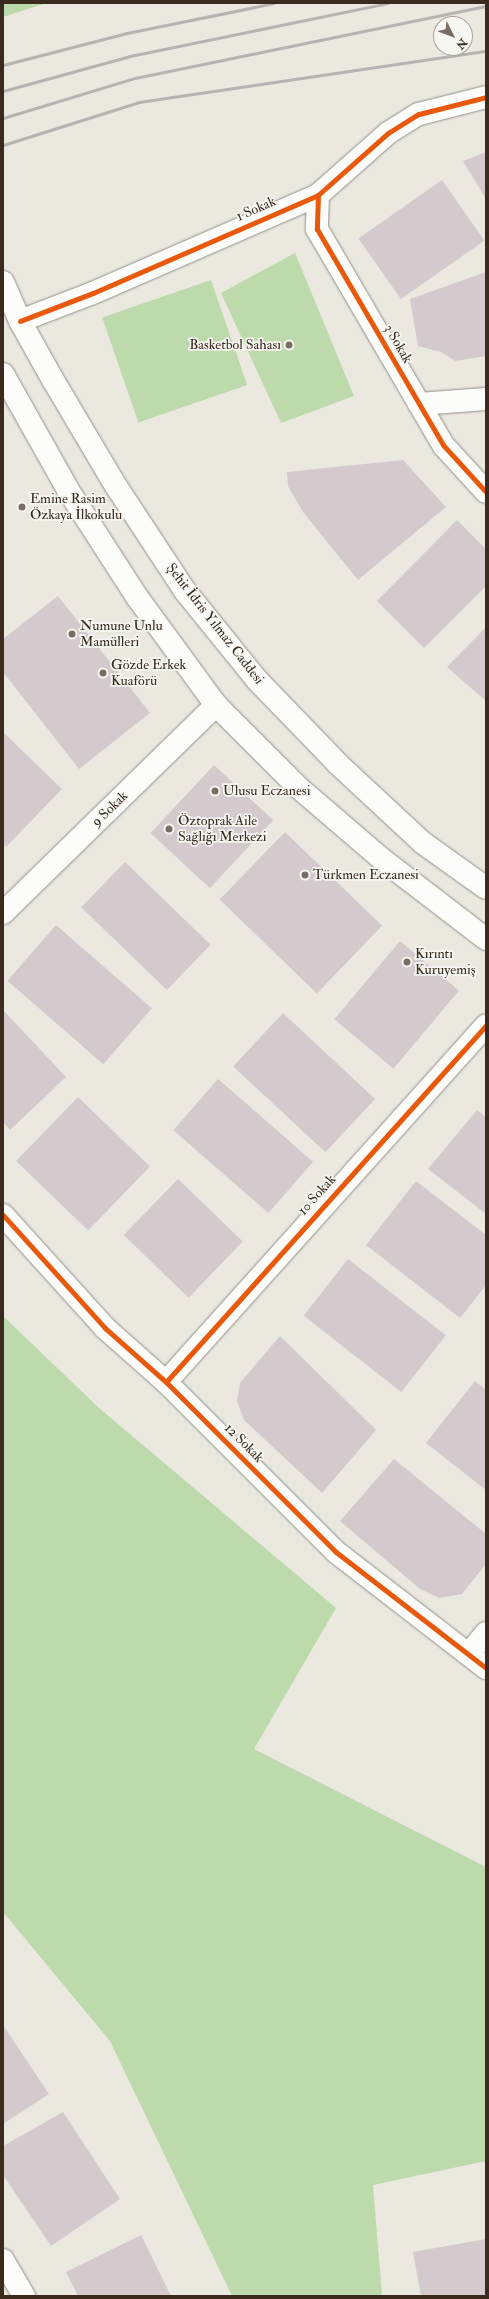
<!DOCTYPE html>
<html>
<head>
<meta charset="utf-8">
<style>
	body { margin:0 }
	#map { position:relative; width:489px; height:2299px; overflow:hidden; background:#ebe8df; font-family:"IM FELL Double Pica",serif }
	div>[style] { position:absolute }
	.green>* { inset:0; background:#bcdaab; transform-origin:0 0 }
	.building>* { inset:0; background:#d4cacd; transform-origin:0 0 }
	.roads { filter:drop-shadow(0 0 1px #949089) drop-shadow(0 0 1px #949089) }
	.minor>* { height:22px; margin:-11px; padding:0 11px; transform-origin:11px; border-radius:11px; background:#fcfcfa }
	.tertiary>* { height:22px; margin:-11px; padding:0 11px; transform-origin:11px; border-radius:11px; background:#fcfcfa }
	.secondary>* { height:22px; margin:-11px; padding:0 11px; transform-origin:11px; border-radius:11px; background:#fcfcfa }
	.rail>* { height:3px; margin:-1.5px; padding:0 1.5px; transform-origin:1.5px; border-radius:1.5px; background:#b6b4b1 }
	.cycleway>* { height:5px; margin:-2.5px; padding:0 2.5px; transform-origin:2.5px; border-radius:2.5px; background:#e8590c }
	.dots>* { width:11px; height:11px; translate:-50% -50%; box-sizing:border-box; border:2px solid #f6f6f2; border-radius:50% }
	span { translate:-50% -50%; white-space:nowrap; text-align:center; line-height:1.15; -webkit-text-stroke:3.5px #f6f6f2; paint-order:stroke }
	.street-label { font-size:14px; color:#3b2a1e }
	.poi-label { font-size:14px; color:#3b2a1e }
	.right { translate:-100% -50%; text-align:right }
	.left { translate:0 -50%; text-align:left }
	.frame { position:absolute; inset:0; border:4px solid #3b2a1e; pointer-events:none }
	.north { position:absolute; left:433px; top:16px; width:40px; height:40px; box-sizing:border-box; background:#f6f6f2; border:1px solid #aba49d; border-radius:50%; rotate:132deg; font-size:11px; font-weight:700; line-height:16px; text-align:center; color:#3b2a1e }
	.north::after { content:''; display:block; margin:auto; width:14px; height:18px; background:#796c62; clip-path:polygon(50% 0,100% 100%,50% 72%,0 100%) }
</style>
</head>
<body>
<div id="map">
	<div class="green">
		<div style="clip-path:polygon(3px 3px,47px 3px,3px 17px)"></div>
		<div style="clip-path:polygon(295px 253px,354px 396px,281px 423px,221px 293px)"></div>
		<div style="left:211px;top:280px;width:111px;height:115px;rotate:71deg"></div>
		<div style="clip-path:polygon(3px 1316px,99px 1408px,336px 1608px,254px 1749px,486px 1867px,486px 2161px,373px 2185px,382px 2296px,232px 2296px,110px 2041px,3px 1912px)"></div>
	</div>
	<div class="building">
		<div style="clip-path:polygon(486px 152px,486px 199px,463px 161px)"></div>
		<div style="left:442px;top:180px;width:74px;height:102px;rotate:55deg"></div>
		<div style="clip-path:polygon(486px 272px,486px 356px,455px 361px,441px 352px,418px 346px,410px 299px)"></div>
		<div style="clip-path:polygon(403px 460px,446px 507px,358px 580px,303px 512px,288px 486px,287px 472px)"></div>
		<div style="clip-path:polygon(457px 520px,486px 549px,486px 586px,424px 648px,377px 601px)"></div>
		<div style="clip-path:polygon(58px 596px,150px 713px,79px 769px,3px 672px,3px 639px)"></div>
		<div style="clip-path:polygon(486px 627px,486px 701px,447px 667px)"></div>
		<div style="clip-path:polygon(3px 732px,62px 789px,6px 847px,3px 844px)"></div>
		<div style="left:214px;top:765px;width:81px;height:93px;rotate:43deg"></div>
		<div style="left:285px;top:832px;width:135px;height:94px;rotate:44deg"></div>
		<div style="left:125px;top:862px;width:119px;height:63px;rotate:44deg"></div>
		<div style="left:56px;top:925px;width:127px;height:74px;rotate:41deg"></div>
		<div style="left:400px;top:941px;width:77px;height:102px;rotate:40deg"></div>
		<div style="clip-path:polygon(3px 1010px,66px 1077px,10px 1130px,3px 1122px)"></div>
		<div style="left:283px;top:1013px;width:126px;height:73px;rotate:43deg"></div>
		<div style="left:218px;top:1079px;width:126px;height:68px;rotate:41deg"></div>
		<div style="left:78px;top:1097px;width:100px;height:89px;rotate:44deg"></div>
		<div style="clip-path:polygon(477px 1110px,486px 1117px,486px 1214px,428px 1169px)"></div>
		<div style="left:178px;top:1179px;width:90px;height:78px;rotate:44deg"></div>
		<div style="clip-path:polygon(416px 1181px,486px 1235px,486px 1285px,460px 1318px,366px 1245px)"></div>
		<div style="left:348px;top:1259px;width:124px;height:72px;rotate:38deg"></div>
		<div style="clip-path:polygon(280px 1336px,376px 1430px,322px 1493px,244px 1420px,237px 1401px,240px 1383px)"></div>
		<div style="clip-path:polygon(475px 1381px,486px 1390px,486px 1490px,426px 1443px)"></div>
		<div style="clip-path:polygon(394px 1459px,486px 1534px,486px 1564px,462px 1594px,439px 1598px,420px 1589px,340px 1521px)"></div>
		<div style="clip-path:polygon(3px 2025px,49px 2094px,3px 2124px)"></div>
		<div style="clip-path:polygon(63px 2112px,120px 2199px,51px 2246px,3px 2175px,3px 2146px)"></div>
		<div style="clip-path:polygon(141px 2235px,171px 2296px,78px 2296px,66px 2272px)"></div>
		<div style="clip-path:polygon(486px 2239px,486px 2296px,421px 2296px,413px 2252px)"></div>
	</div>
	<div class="roads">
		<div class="minor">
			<div style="left:318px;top:195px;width:34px;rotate:92deg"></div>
			<div style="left:317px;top:229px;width:251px;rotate:59.7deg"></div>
			<div style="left:444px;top:446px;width:62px;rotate:47.6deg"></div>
			<div style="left:20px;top:321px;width:78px;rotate:-21deg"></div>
			<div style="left:93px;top:293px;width:245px;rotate:-23.5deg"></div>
			<div style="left:318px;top:195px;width:94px;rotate:-41.5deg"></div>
			<div style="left:388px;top:133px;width:36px;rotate:-32deg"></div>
			<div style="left:419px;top:114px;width:69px;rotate:-14.2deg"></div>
			<div style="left:419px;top:404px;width:67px;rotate:-4.3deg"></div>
			<div style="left:3px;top:913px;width:298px;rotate:-44.3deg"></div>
			<div style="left:3px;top:1215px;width:152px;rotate:47.9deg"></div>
			<div style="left:105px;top:1328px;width:81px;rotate:41.5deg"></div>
			<div style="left:166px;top:1382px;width:240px;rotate:45deg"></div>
			<div style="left:336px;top:1552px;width:190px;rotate:37.7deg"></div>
			<div style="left:166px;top:1382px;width:479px;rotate:-48.1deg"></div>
			<div style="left:469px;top:1654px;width:27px;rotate:-51deg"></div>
		</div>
		<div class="tertiary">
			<div style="left:3px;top:2260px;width:42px;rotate:59.7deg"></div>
		</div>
		<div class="secondary">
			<div style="left:3px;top:282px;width:43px;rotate:66.4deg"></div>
			<div style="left:20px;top:321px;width:68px;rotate:60.8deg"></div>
			<div style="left:53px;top:380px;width:123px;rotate:59.3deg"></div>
			<div style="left:116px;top:486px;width:126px;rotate:56.7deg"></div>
			<div style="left:185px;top:591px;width:114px;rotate:51deg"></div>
			<div style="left:257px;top:680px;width:117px;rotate:46deg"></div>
			<div style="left:338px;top:764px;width:116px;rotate:42.9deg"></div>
			<div style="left:423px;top:843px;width:77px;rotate:35.5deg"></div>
			<div style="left:3px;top:374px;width:133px;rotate:60.7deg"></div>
			<div style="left:68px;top:490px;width:127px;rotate:57.2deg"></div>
			<div style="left:137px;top:597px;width:134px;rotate:53.8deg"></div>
			<div style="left:216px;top:705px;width:117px;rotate:45deg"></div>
			<div style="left:299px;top:788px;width:111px;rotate:40.6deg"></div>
			<div style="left:383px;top:860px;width:130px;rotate:37.5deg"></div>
		</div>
	</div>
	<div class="rail">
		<div style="left:3px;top:65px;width:128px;rotate:-14.5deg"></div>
		<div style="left:127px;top:33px;width:150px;rotate:-11.5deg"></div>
		<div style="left:3px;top:91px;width:132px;rotate:-15.4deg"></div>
		<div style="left:130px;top:56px;width:263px;rotate:-11.6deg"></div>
		<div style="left:3px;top:118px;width:138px;rotate:-16.9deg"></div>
		<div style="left:135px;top:78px;width:358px;rotate:-11.6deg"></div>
		<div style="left:3px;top:145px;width:143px;rotate:-17.5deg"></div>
		<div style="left:139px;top:102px;width:351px;rotate:-8.4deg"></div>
	</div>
	<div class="cycleway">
		<div style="left:318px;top:195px;width:34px;rotate:92deg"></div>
		<div style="left:317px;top:229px;width:251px;rotate:59.7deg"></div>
		<div style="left:444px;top:446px;width:62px;rotate:47.6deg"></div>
		<div style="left:20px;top:321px;width:78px;rotate:-21deg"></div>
		<div style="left:93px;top:293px;width:245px;rotate:-23.5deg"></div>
		<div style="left:318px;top:195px;width:94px;rotate:-41.5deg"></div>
		<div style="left:388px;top:133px;width:36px;rotate:-32deg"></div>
		<div style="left:419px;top:114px;width:69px;rotate:-14.2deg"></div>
		<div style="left:3px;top:1215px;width:152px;rotate:47.9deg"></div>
		<div style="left:105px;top:1328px;width:81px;rotate:41.5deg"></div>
		<div style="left:166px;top:1382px;width:240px;rotate:45deg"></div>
		<div style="left:336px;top:1552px;width:190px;rotate:37.7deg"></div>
		<div style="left:166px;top:1382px;width:479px;rotate:-48.1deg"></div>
	</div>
	<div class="dots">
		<div style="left:289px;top:345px;background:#796c62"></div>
		<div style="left:22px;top:507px;background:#796c62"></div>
		<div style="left:72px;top:634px;background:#796c62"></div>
		<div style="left:103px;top:673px;background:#796c62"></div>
		<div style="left:215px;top:791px;background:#796c62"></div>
		<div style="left:169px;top:829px;background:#796c62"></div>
		<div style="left:305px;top:875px;background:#796c62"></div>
		<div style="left:407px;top:962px;background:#796c62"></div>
	</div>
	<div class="street-label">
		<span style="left:256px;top:209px;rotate:-24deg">1 Sokak</span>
		<span style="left:398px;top:344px;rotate:60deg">3 Sokak</span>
		<span style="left:215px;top:624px;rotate:52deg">Şehit İdris Yılmaz Caddesi</span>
		<span style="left:110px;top:809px;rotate:-44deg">9 Sokak</span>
		<span style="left:317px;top:1195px;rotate:-48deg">10 Sokak</span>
		<span style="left:244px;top:1443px;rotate:45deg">12 Sokak</span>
	</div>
	<div class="poi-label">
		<span class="right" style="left:281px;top:345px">Basketbol Sahası</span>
		<span class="left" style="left:30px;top:507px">Emine Rasim<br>Özkaya İlkokulu</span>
		<span class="left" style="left:80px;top:634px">Numune Unlu<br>Mamülleri</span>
		<span class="left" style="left:111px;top:673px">Gözde Erkek<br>Kuaförü</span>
		<span class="left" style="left:223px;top:791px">Ulusu Eczanesi</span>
		<span class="left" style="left:178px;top:829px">Öztoprak Aile<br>Sağlığı Merkezi</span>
		<span class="left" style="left:313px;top:875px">Türkmen Eczanesi</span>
		<span class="left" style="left:415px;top:962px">Kırıntı<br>Kuruyemiş</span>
	</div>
	<div class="frame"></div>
	<div class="north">N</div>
</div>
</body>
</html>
